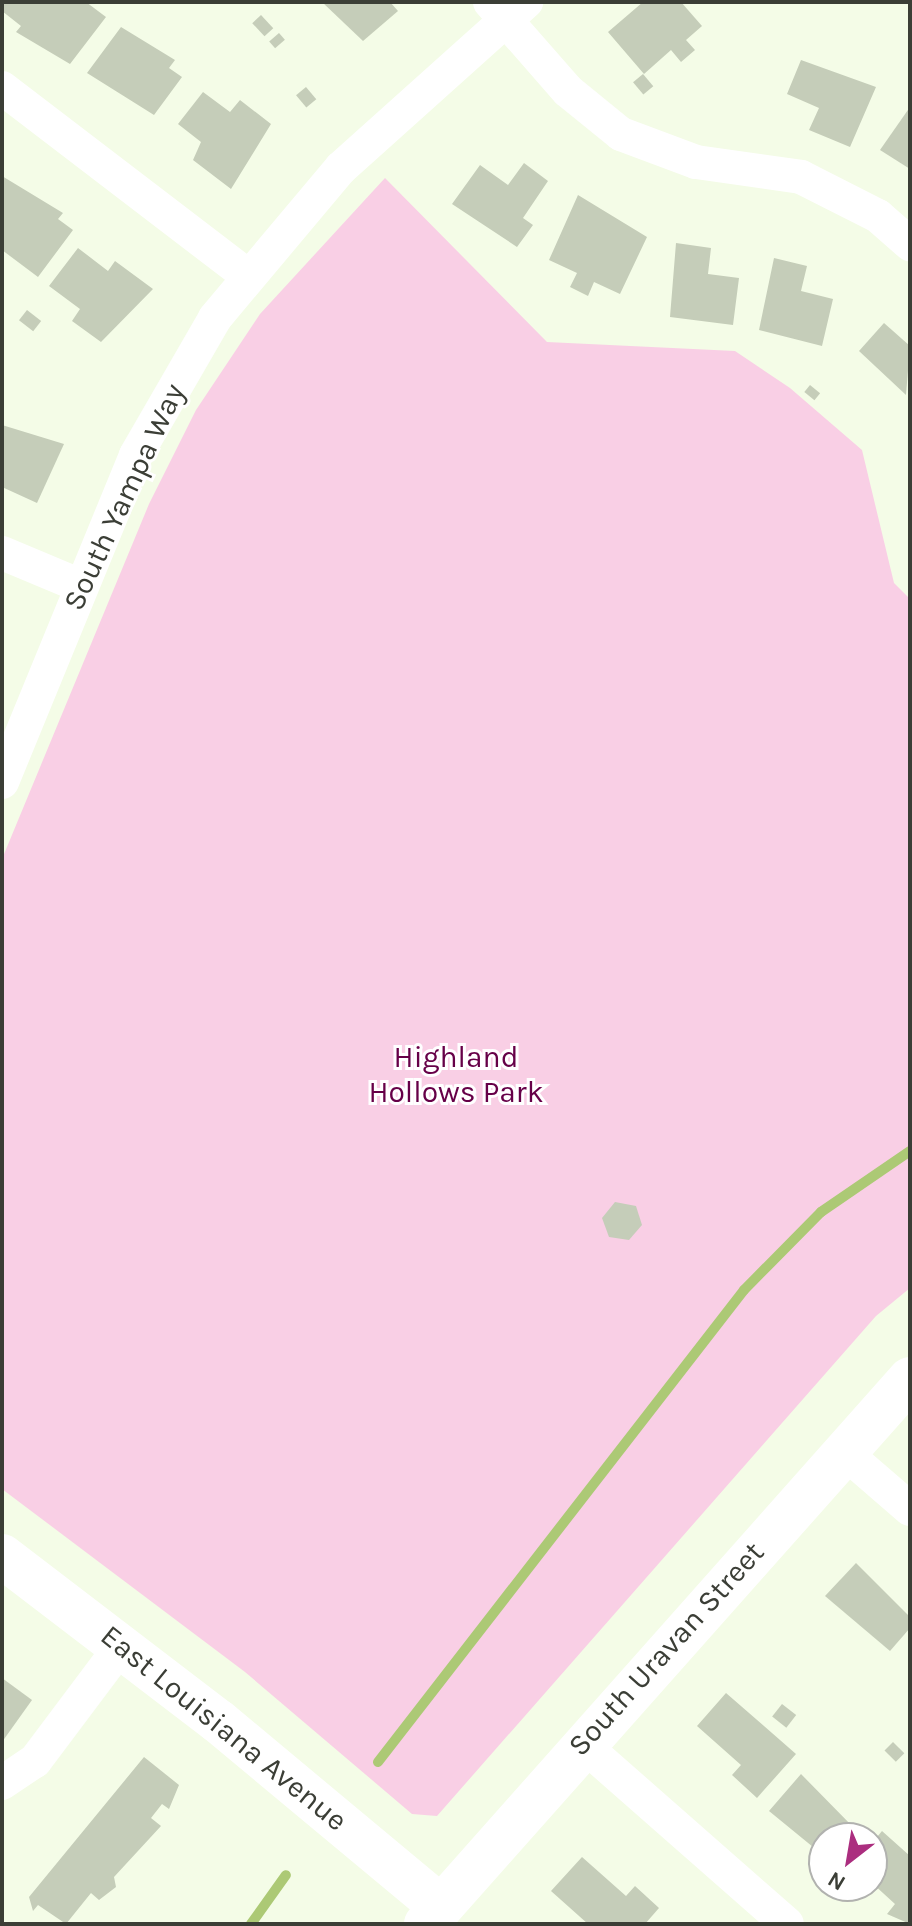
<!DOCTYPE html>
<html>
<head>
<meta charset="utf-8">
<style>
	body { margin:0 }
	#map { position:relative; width:912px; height:1926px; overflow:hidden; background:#f4fce7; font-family:Karla,sans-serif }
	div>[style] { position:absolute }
	.green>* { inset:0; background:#f9cfe5 }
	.stream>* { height:10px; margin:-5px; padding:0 5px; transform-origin:5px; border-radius:5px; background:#acc975 }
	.building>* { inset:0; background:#c5cdb9; transform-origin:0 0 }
	.minor>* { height:34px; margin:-17px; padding:0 17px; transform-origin:17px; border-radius:17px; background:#fff }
	.tertiary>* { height:44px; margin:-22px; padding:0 22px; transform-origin:22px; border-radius:22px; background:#fff }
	span { translate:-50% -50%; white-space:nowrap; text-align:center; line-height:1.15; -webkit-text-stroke:6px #fff; paint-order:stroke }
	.street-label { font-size:30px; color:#3b3e36 }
	.park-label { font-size:30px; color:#660048 }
	.frame { position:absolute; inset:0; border:4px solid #3b3e36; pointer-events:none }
	.north { position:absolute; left:808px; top:1822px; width:80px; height:80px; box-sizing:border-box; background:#fff; border:2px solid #b1b2af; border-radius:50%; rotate:211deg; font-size:22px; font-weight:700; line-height:32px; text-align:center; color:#3b3e36 }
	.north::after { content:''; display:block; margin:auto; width:28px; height:36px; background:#ab2e7f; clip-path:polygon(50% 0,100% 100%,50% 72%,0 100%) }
</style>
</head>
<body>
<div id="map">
	<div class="green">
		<div style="clip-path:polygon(385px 178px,547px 342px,735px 351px,790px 388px,862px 450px,894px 583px,910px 599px,910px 1288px,876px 1316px,437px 1816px,412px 1814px,245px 1672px,2px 1489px,2px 859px,149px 504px,196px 410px,260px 314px)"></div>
	</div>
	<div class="stream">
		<div style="left:378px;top:1762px;width:597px;rotate:-52.21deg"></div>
		<div style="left:744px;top:1290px;width:110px;rotate:-45.4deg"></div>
		<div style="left:821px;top:1212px;width:108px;rotate:-34.4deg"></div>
		<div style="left:251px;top:1924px;width:60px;rotate:-54.5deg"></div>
	</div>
	<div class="building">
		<div style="clip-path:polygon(2px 2px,86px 2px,106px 17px,70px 64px,16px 32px,21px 26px,2px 11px)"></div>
		<div style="clip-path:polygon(322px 2px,390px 2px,398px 11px,363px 41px)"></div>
		<div style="clip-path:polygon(643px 2px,681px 2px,702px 26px,686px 40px,695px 50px,681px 62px,671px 50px,644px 74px,608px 32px)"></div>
		<div style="left:261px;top:15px;width:18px;height:12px;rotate:47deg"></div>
		<div style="clip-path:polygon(121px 27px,175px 60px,169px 68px,182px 77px,154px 115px,87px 73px)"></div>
		<div style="left:279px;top:33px;width:9px;height:13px;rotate:49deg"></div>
		<div style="clip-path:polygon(801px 60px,876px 87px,850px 147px,809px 130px,819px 108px,787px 94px)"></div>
		<div style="left:643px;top:74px;width:16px;height:13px;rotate:50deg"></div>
		<div style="left:306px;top:87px;width:16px;height:13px;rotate:50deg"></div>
		<div style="clip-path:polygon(203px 92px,230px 112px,240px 100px,271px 124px,231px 189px,193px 160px,201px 142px,178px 124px)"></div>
		<div style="clip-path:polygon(910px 107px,910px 169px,880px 150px)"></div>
		<div style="clip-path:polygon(524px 163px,548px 181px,523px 218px,533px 225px,517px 247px,452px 204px,480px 165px,508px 185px)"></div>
		<div style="clip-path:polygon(2px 176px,63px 213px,58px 219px,73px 230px,38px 277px,2px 250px)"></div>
		<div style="clip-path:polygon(578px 195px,647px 237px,620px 294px,594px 282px,588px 296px,570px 287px,577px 273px,549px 260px)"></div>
		<div style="clip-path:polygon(676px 243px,711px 248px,708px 274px,739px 278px,733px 325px,670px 317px)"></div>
		<div style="clip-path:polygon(78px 248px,108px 271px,115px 261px,153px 289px,101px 342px,72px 321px,80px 309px,49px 286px)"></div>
		<div style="clip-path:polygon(774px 258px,807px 266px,801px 291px,833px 299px,822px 346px,759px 330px)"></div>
		<div style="left:27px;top:310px;width:18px;height:13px;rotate:38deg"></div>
		<div style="clip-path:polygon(884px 323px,910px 346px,906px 395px,859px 351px)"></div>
		<div style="left:810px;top:385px;width:13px;height:9px;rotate:39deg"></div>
		<div style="clip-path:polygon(2px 425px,64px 444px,37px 503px,2px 487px)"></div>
		<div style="clip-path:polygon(615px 1202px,636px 1206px,642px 1225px,629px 1240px,609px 1237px,602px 1218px)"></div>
		<div style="clip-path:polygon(856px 1563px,910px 1617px,910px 1628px,890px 1651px,825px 1596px)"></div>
		<div style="clip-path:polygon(2px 1678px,32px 1700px,2px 1742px)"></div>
		<div style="clip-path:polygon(726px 1693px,796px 1754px,757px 1798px,732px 1775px,741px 1765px,697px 1726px)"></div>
		<div style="left:782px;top:1704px;width:18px;height:16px;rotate:38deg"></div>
		<div style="left:893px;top:1742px;width:16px;height:12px;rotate:45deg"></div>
		<div style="clip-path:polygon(144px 1757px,179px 1785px,169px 1809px,162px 1804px,151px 1818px,161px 1826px,114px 1877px,116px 1887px,99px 1900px,91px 1893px,66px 1924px,38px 1905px,33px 1911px,29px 1897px)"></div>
		<div style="clip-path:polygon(801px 1774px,856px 1830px,848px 1838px,824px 1838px,824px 1856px,769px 1811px)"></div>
		<div style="clip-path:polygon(882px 1831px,910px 1856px,910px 1924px,887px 1914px,895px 1904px,872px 1883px,872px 1843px)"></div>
		<div style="clip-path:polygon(582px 1857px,626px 1896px,635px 1886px,659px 1908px,645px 1924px,588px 1924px,551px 1891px)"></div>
	</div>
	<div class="minor">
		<div style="left:490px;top:2px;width:118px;rotate:48.8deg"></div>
		<div style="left:568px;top:91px;width:68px;rotate:39.1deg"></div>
		<div style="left:621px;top:134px;width:80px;rotate:20.5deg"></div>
		<div style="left:696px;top:162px;width:106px;rotate:8.1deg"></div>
		<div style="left:801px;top:177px;width:86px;rotate:26.9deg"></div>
		<div style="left:878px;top:216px;width:43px;rotate:41.2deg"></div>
		<div style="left:2px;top:88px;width:308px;rotate:37.4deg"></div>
		<div style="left:2px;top:553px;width:86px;rotate:22.7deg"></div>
		<div style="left:2px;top:782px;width:353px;rotate:-67.7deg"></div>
		<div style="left:136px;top:455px;width:158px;rotate:-60deg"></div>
		<div style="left:215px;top:318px;width:196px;rotate:-50deg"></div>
		<div style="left:341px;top:168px;width:249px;rotate:-41.9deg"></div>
		<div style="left:844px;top:1452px;width:87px;rotate:40.8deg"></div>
		<div style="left:581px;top:1743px;width:274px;rotate:41.3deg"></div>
		<div style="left:2px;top:1783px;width:40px;rotate:-34deg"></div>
		<div style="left:35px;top:1761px;width:145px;rotate:-53.1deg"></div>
	</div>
	<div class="tertiary">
		<div style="left:2px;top:1556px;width:272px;rotate:37.4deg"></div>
		<div style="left:218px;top:1721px;width:290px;rotate:39.8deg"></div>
		<div style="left:426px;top:1924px;width:729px;rotate:-48.39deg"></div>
	</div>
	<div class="street-label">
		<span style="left:124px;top:497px;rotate:-65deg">South Yampa Way</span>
		<span style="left:666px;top:1649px;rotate:-48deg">South Uravan Street</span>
		<span style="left:224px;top:1728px;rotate:39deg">East Louisiana Avenue</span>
	</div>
	<div class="park-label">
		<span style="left:456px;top:1074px">Highland<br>Hollows Park</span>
	</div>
	<div class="frame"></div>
	<div class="north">N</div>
</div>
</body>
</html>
